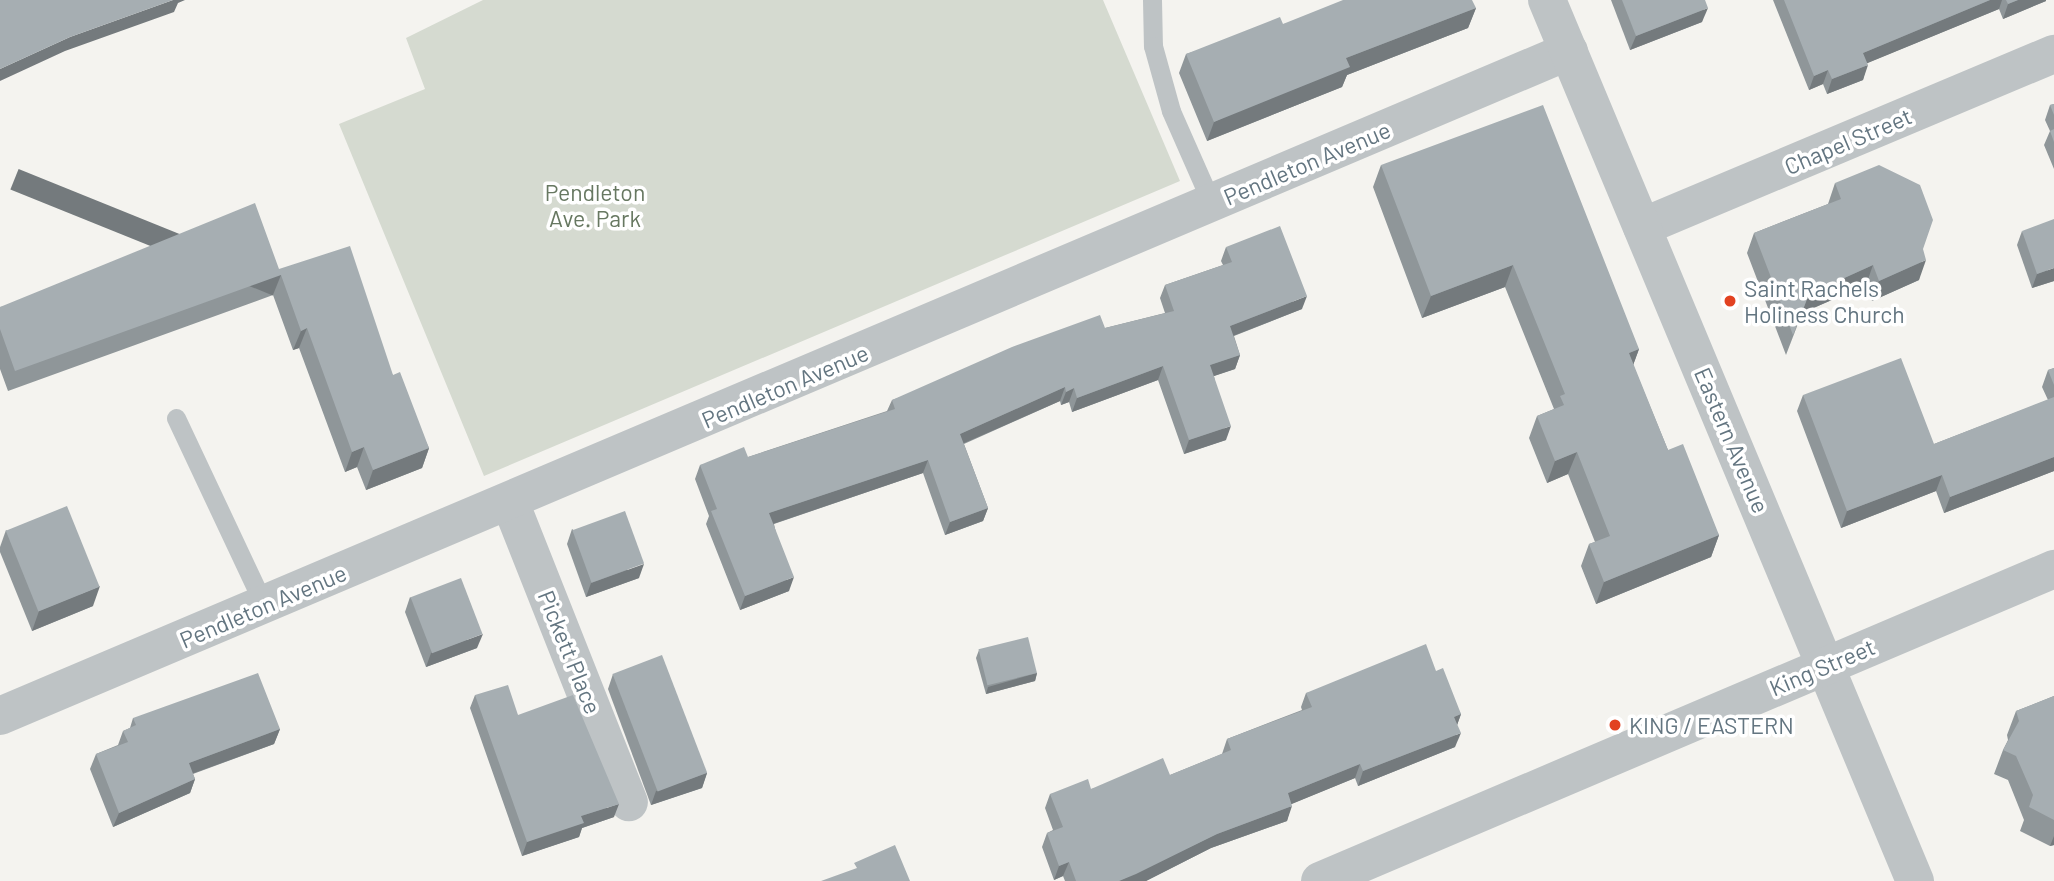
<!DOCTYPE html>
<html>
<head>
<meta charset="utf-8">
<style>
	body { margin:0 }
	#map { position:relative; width:2054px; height:881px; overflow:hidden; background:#f4f3ef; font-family:Barlow,sans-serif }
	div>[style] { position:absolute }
	.green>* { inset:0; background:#d5dad0 }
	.service>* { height:19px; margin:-9.5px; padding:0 9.5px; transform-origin:9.5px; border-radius:9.5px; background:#bec3c5 }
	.minor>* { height:38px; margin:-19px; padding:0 19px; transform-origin:19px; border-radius:19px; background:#bec3c5 }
	.tertiary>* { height:38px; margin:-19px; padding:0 19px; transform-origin:19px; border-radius:19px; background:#bec3c5 }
	.wall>* { inset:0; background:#8f9699 }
	.shaded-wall>* { inset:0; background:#747a7d; transform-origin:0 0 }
	.building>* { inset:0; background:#a6aeb2; transform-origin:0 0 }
	.dots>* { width:19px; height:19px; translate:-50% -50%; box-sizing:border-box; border:4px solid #fff; border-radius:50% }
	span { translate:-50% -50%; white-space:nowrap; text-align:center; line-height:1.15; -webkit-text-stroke:7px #fff; paint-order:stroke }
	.street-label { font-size:23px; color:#637580 }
	.park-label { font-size:23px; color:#677861 }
	.poi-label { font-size:23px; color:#637580 }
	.left { translate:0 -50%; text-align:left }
</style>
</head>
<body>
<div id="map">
	<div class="green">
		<div style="clip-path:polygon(483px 0,1103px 0,1180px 181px,484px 476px,339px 124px,425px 89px,406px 38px)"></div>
	</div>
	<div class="service">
		<div style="left:1152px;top:0;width:46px;rotate:88.8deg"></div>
		<div style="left:1153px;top:46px;width:67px;rotate:74.5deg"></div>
		<div style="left:1171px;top:111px;width:102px;rotate:66.2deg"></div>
		<div style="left:176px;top:418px;width:207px;rotate:64.8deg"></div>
	</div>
	<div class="minor">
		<div style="left:1642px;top:227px;width:447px;rotate:-22.8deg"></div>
		<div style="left:510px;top:502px;width:323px;rotate:68.4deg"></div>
		<div style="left:0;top:716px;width:1704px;rotate:-22.97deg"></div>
	</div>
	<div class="tertiary">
		<div style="left:1547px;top:0;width:955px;rotate:67.33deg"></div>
		<div style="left:1320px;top:881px;width:798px;rotate:-23.03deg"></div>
	</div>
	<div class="wall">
		<div style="clip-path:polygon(1611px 0,1705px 0,1702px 22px,1630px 50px)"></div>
		<div style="clip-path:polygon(1773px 0,2046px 0,2046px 1px,2003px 19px,1999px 9px,1867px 63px,1863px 80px,1827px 94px,1823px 84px,1809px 90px)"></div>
		<div style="clip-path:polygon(1476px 8px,1468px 28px,1347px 75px,1342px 87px,1207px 141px,1179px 73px,1186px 54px,1283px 24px)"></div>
		<div style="clip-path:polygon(2054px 104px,2054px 169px,2044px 145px,2050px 131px,2045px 120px,2050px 105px)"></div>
		<div style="clip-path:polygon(1381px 165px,1639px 349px,1633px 365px,1668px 450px,1719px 535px,1711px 557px,1596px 604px,1581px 566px,1589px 544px,1595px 542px,1568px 474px,1547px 483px,1529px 438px,1537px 416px,1554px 409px,1505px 287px,1422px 318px,1373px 187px)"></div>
		<div style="clip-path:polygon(1835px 183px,1923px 249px,1919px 280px,1872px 301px,1866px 285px,1802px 313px,1786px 355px,1747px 253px,1754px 233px,1828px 204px)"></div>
		<div style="clip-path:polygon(2022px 231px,2054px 281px,2032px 288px,2017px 245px)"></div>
		<div style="clip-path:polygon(1226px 247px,1302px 309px,1234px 336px,1240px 355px,1235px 369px,1214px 376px,1226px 440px,1184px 454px,1158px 380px,1072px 412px,1069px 402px,1061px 405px,1060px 401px,964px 444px,988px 508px,983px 521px,945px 535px,923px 473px,774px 524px,789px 591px,740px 610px,706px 524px,709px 516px,695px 479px,700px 465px,748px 457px,887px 411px,892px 400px,1105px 328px,1165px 313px,1160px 298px,1165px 285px,1223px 265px,1221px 261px)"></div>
		<div style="clip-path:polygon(279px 269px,393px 375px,429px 448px,422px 468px,366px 490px,357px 467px,345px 472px,299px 348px,293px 350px,273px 295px,8px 391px,0 369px,0 307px)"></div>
		<div style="clip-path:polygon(2054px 368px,2054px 471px,1944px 513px,1936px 491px,1841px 528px,1797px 411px,1803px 395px,1934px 444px,2048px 400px,2042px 387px,2048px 370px)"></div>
		<div style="clip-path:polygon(572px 529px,639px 578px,586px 597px,567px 544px)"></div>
		<div style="clip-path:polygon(6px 530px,93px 606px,32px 631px,0 552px,0 547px)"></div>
		<div style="clip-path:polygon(410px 597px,477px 648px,426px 667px,405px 612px)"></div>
		<div style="clip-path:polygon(979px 650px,1037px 673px,1035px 681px,986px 694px,976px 658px)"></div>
		<div style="clip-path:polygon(1436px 671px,1461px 714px,1457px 725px,1455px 747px,1358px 786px,1355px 778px,1291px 804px,1287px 821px,1211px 848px,1146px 881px,1065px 881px,1063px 876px,1054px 880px,1042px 847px,1047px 833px,1053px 830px,1045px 808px,1050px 794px,1091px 789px,1170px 775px,1222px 754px,1227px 739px,1302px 710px,1301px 707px,1306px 693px)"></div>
		<div style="clip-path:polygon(613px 674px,707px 773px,702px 788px,651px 805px,608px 689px)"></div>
		<div style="clip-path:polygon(475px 695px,518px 715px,614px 817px,582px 828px,579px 837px,522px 856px,470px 708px)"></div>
		<div style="clip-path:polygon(2054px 696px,2054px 845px,2050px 846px,2020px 831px,2024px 820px,2008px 780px,1994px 774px,2003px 750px,2008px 740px,2007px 735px,2016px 711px)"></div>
		<div style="clip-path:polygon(133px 718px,280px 729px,274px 744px,193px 774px,195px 779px,190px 793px,113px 827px,90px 769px,96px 754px,118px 745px,123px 731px,130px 728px)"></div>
	</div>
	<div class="shaded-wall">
		<div style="clip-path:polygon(173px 0,185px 0,178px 3px,174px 12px,65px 51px,0 81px,0 69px,70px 37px)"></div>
		<div style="clip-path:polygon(1990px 0,2002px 0,1999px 9px,1858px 67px,1863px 53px)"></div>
		<div style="clip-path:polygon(2018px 0,2046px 0,2046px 1px,2003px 19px,2008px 4px)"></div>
		<div style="clip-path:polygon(1476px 8px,1468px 28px,1347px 75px,1342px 87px,1207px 141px,1214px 122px,1346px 58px)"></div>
		<div style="clip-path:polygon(1708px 8px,1702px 22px,1630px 50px,1636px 36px)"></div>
		<div style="clip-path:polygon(1868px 65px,1863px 80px,1827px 94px,1832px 79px)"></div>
		<div style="clip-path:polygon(1828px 70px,1823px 84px,1809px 90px,1814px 76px)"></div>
		<div style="clip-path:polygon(1926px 260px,1919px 280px,1872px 301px,1879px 281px)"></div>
		<div style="clip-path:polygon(1513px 265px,1505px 287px,1422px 318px,1431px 296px)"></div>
		<div style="clip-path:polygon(1873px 265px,1866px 285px,1802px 313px,1786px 355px,1809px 294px)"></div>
		<div style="clip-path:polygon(2054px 268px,2054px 281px,2032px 288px,2037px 274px)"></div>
		<div style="left:281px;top:275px;width:22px;height:283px;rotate:112deg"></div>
		<div style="clip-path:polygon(1307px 296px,1302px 309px,1225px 339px,1230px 326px)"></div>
		<div style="clip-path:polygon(307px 328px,299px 348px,293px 350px,301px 331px)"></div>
		<div style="clip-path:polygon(1639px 349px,1631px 371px,1629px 353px)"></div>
		<div style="clip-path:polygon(1240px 355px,1235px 369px,1205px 379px,1210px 365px)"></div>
		<div style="clip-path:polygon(1163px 366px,1158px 380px,1072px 412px,1077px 398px)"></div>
		<div style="clip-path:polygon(1065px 387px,1060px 401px,955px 447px,960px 434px)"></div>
		<div style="clip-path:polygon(1074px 388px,1069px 402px,1061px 405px,1066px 392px)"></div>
		<div style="clip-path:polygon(1231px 426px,1226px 440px,1184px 454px,1189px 440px)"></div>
		<div style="clip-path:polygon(364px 447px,357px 467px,345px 472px,352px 452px)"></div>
		<div style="clip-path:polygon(429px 448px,422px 468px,366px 490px,373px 470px)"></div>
		<div style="clip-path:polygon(1577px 452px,1568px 474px,1547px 483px,1555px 461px)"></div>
		<div style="clip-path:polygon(2054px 457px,2054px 471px,1944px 513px,1950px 497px)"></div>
		<div style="clip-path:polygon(928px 460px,923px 473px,764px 527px,769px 513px)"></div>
		<div style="clip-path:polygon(1942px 475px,1936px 491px,1841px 528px,1847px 511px)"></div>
		<div style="clip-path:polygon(988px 508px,983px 521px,945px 535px,950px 522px)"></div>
		<div style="clip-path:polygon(1719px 535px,1711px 557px,1596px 604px,1604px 582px)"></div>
		<div style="clip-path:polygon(644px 564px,639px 578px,586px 597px,591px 583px)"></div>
		<div style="clip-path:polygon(794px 577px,789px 591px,740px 610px,745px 596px)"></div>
		<div style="clip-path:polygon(100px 586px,93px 606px,32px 631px,39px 611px)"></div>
		<div style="clip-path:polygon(483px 634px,477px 648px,426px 667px,431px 653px)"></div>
		<div style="clip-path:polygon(1037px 673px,1035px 681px,986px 694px,988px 687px)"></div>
		<div style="clip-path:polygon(1461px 714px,1456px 728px,1454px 717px)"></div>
		<div style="clip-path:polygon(280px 729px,274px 744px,183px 777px,189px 763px)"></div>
		<div style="clip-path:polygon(1461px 733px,1455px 747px,1358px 786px,1363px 771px)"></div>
		<div style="clip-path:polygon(1360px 764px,1355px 778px,1282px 808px,1288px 793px)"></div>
		<div style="clip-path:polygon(707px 773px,702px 788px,651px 805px,656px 791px)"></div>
		<div style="clip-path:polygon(195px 779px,190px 793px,113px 827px,119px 813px)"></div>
		<div style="clip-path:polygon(619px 804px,614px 817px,582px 828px,579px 837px,522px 856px,527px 842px,581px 816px)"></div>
		<div style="clip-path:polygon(1292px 806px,1287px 821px,1211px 848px,1146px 881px,1119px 881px,1217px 834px)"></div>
		<div style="clip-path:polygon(2054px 836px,2054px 845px,2050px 846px)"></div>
		<div style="clip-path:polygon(1069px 862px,1063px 876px,1054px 880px,1059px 866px)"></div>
	</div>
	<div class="building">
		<div style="clip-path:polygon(0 0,173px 0,70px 37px,0 69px)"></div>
		<div style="clip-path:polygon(1343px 0,1472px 0,1476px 8px,1346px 58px,1350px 67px,1214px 122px,1186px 54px,1280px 17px,1283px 24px)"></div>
		<div style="clip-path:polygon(1622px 0,1705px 0,1708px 8px,1636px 36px)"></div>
		<div style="clip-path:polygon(1784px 0,1990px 0,1863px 53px,1868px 65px,1832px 79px,1828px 70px,1814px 76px)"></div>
		<div style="clip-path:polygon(2006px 0,2018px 0,2008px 4px)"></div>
		<div style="clip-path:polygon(2054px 104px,2054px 115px,2050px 105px)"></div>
		<div style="clip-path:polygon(1543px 105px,1639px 349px,1629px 353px,1668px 450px,1683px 444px,1719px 535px,1604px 582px,1589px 544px,1610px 536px,1577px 452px,1555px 461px,1537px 416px,1564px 405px,1560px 396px,1565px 394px,1513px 265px,1431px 296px,1381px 165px)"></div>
		<div style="clip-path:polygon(2054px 129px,2054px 142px,2050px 131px)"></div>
		<div style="clip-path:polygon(1879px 165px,1920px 185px,1933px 220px,1923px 249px,1926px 260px,1879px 281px,1873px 265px,1809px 294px,1793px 335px,1754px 233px,1841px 199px,1835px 183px)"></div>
		<div style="clip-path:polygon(255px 203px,279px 269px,350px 246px,393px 375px,400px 372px,429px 448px,373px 470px,364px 447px,352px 452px,307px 328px,301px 331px,281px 275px,15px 371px,0 329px,0 307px)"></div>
		<div style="clip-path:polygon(2054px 219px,2054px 268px,2037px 274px,2022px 231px)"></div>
		<div style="clip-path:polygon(1280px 226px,1307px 296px,1230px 326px,1240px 355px,1210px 365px,1231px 426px,1189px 440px,1163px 366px,1077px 398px,1074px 388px,1066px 392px,1065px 387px,960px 434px,988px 508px,950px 522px,928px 460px,769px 513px,794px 577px,745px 596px,711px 511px,717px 509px,700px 465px,744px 447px,748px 457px,895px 409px,892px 400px,1012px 347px,1100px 315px,1105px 328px,1174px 311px,1165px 285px,1232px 262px,1226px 247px)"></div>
		<div style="clip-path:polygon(1901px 358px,1934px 444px,2054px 397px,2054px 457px,1950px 497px,1942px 475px,1847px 511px,1803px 395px)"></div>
		<div style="clip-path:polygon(2054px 368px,2054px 385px,2048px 370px)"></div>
		<div style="left:67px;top:506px;width:87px;height:66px;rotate:68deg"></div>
		<div style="left:625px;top:511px;width:56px;height:56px;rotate:70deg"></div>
		<div style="left:461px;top:578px;width:60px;height:54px;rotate:69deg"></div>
		<div style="left:1028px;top:637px;width:37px;height:51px;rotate:76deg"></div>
		<div style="clip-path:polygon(1426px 644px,1436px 671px,1443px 668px,1461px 714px,1454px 717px,1461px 733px,1363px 771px,1360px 764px,1288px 793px,1292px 806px,1217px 834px,1136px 874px,1119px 881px,1076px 881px,1069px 862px,1059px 866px,1047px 833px,1063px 827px,1050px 794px,1088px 779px,1091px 789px,1163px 758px,1170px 775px,1231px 750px,1227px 739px,1312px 707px,1306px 693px)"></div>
		<div style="left:662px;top:655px;width:126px;height:53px;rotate:69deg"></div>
		<div style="clip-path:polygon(258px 673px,280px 729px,189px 763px,195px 779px,119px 813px,96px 754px,128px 742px,123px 731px,136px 725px,133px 718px)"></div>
		<div style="clip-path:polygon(508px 685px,518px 715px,573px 695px,619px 804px,581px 816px,584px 823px,527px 842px,475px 695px)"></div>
		<div style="clip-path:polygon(2054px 696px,2054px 820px,2029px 807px,2033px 795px,2016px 756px,2003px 750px,2019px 721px,2016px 711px)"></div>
		<div style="clip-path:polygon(895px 845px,910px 881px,821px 881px,857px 868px,854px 863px)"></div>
	</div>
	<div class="dots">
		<div style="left:1730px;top:301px;background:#e24221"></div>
		<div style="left:1615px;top:725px;background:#e24221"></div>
	</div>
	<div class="street-label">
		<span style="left:1848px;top:141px;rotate:-23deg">Chapel Street</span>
		<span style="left:1307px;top:163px;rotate:-23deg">Pendleton Avenue</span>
		<span style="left:785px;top:386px;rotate:-23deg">Pendleton Avenue</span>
		<span style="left:1732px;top:440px;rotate:67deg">Eastern Avenue</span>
		<span style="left:263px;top:606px;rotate:-23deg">Pendleton Avenue</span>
		<span style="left:570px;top:652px;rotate:68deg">Pickett Place</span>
		<span style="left:1822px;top:667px;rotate:-23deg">King Street</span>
	</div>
	<div class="park-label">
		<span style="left:595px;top:205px">Pendleton<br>Ave. Park</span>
	</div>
	<div class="poi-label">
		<span class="left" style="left:1744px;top:301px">Saint Rachels<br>Holiness Church</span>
		<span class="left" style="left:1629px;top:725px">KING / EASTERN</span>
	</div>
</div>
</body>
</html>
